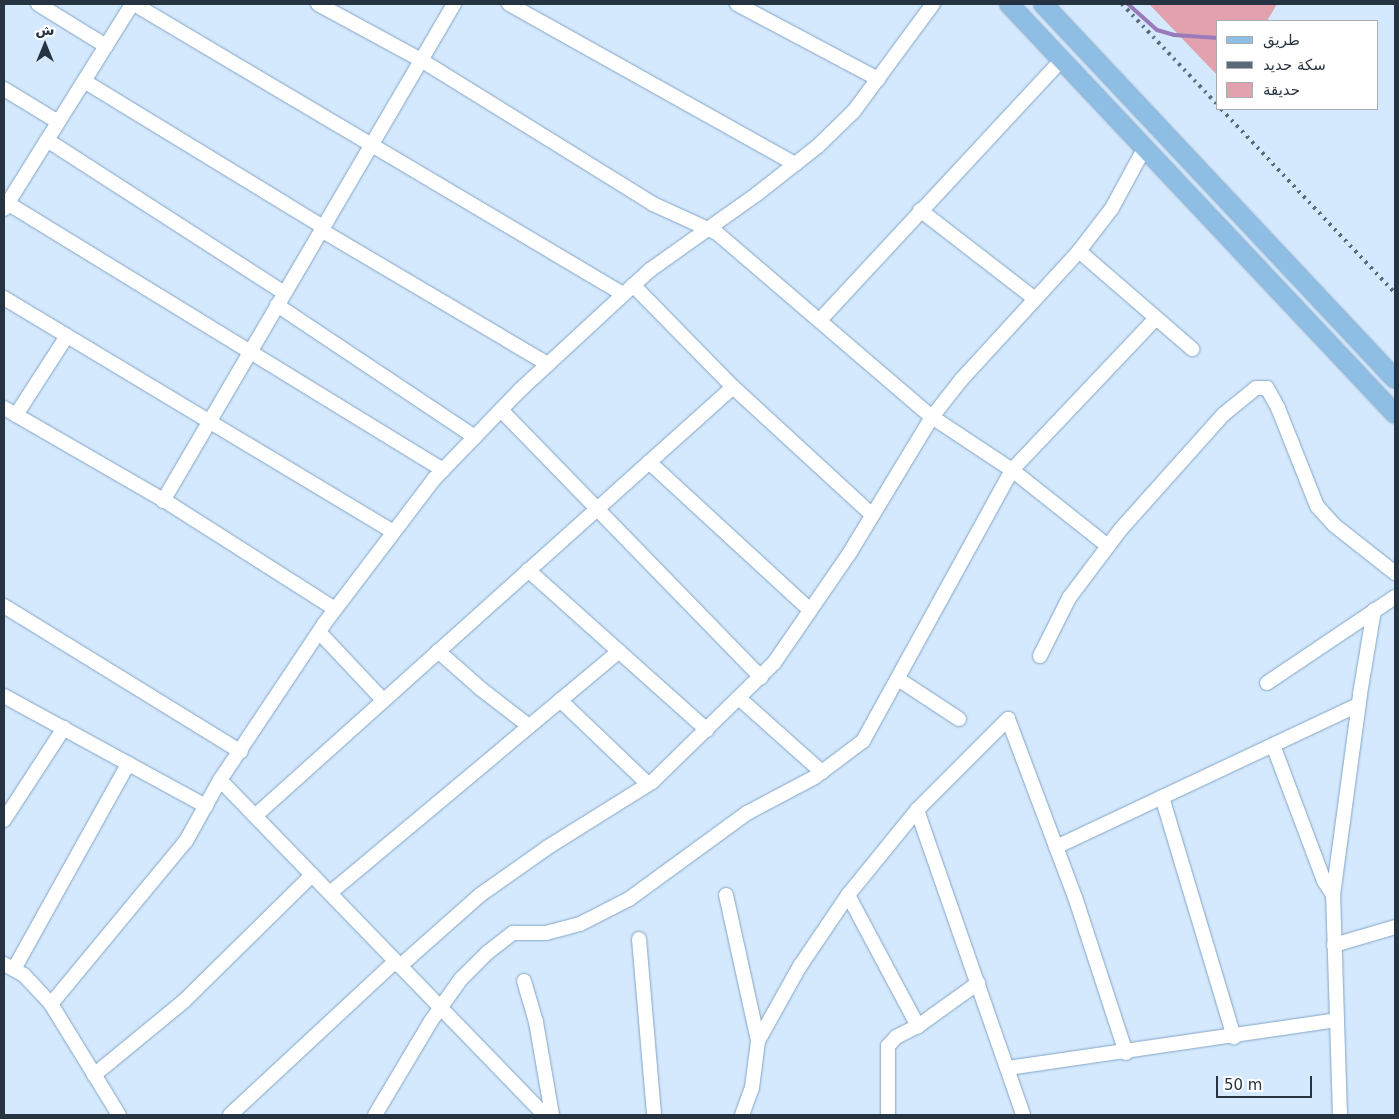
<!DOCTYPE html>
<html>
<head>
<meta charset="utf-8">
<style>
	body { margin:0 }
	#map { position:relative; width:1399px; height:1119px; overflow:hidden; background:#d4e9fd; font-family:"DejaVu Sans","Noto Sans Arabic",sans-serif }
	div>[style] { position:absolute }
	.green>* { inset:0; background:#e1a1ad }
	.stream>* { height:4px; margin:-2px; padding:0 2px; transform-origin:2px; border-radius:2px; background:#9a7aba }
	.roads { filter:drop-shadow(0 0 1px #83a5c5) drop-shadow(0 0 1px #83a5c5) }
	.minor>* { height:14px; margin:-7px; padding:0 7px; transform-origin:7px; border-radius:7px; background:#fff }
	.major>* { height:18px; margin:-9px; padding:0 9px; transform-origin:9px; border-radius:9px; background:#8fbee5 }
	.rail>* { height:4px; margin-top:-2px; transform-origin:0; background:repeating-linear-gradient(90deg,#596978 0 2.5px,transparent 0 7.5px) }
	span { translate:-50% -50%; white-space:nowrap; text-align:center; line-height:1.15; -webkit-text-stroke:4px #fff; paint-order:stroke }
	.frame { position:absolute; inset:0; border:5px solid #263441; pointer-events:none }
	.legend { position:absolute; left:1216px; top:20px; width:162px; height:90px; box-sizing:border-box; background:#fff; border:1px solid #a8aeb3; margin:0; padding:6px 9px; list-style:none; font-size:15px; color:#263441 }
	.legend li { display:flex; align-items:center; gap:10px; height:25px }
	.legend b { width:25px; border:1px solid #a8aeb3 }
	.north { position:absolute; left:20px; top:20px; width:50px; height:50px; -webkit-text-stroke:4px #fff; paint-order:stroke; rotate:0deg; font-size:14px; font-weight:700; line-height:20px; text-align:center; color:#263441 }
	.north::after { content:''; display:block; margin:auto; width:18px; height:22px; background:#263441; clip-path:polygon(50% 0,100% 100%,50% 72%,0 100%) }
	.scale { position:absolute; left:1216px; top:1076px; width:96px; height:22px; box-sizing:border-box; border:2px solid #263441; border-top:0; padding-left:6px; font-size:15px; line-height:18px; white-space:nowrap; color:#263441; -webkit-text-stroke:4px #fff; paint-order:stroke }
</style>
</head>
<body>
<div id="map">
	<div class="green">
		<div style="clip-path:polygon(1149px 4px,1277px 4px,1267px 21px,1218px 21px,1218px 76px)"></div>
	</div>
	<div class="stream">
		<div style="left:1128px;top:4px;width:39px;rotate:42deg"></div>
		<div style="left:1157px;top:30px;width:18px;rotate:16deg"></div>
		<div style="left:1174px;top:35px;width:44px;rotate:3.9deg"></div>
	</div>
	<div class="roads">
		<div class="minor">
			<div style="left:38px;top:4px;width:80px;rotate:31.7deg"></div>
			<div style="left:134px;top:4px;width:569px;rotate:30.67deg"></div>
			<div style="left:318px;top:4px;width:117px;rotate:28.5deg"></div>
			<div style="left:421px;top:60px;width:273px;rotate:31.8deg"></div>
			<div style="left:653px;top:204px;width:70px;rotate:24.4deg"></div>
			<div style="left:717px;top:233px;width:283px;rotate:40.6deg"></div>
			<div style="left:932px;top:417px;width:96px;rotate:33.5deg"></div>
			<div style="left:1012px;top:470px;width:122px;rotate:38.4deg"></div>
			<div style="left:509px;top:4px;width:328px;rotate:29.2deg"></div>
			<div style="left:737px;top:4px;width:160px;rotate:28deg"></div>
			<div style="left:84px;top:81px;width:280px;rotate:31.4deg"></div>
			<div style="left:4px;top:89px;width:63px;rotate:31.4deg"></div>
			<div style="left:47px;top:140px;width:282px;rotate:32.8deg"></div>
			<div style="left:4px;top:201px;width:515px;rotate:31.5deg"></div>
			<div style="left:4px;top:209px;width:242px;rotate:-58deg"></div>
			<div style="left:920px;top:210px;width:145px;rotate:37.7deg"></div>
			<div style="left:321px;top:230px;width:264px;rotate:30.6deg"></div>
			<div style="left:1079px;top:251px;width:150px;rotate:40.9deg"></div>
			<div style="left:633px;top:285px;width:143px;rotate:45.6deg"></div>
			<div style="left:733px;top:387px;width:189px;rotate:42.6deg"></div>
			<div style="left:4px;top:298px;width:454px;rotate:31deg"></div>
			<div style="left:277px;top:305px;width:238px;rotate:33.7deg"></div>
			<div style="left:820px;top:320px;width:355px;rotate:-47.1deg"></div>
			<div style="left:4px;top:408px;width:188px;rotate:30deg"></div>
			<div style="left:167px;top:502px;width:199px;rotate:32.5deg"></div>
			<div style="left:501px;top:410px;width:373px;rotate:45.8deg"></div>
			<div style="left:16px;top:415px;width:94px;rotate:-57.2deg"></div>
			<div style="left:649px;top:462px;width:219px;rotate:42.6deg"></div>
			<div style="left:163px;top:501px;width:576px;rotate:-59.65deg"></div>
			<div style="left:528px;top:570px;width:240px;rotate:41.8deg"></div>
			<div style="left:4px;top:606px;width:278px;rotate:31.6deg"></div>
			<div style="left:319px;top:632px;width:93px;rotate:46.7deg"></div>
			<div style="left:438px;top:651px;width:57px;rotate:41.5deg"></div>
			<div style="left:481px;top:689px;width:61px;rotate:37.6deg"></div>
			<div style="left:1040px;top:656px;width:65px;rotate:-63.4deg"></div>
			<div style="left:1069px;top:598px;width:86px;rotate:-53deg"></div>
			<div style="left:1121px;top:529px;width:154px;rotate:-48.2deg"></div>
			<div style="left:1224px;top:414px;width:41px;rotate:-39.1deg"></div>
			<div style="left:1256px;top:388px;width:11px"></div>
			<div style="left:1267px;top:388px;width:23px;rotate:61deg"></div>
			<div style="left:1278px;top:408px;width:105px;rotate:68.3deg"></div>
			<div style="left:1317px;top:506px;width:25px;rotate:48deg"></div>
			<div style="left:1334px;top:525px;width:78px;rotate:38.2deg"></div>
			<div style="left:898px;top:679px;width:73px;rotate:33.3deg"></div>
			<div style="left:1267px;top:683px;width:154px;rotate:-33.9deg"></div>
			<div style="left:4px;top:696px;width:230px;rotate:28.6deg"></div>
			<div style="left:740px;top:699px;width:110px;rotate:41.7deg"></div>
			<div style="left:560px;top:700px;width:122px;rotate:43.7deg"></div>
			<div style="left:1273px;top:745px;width:145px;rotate:69.4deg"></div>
			<div style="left:1324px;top:881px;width:17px;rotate:57deg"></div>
			<div style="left:220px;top:780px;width:467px;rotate:45.9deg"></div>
			<div style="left:1162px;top:797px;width:251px;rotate:73.3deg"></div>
			<div style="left:917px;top:810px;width:323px;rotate:70.8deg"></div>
			<div style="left:255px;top:816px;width:642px;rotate:-41.91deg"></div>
			<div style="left:4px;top:820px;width:110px;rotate:-56.9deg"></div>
			<div style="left:1056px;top:847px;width:334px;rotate:-25.2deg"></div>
			<div style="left:330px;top:893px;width:377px;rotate:-39.9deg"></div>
			<div style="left:726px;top:895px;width:149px;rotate:77.6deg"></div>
			<div style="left:848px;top:895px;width:149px;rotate:61.9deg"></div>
			<div style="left:639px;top:939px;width:177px;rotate:85.1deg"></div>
			<div style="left:1334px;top:945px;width:64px;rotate:-16.4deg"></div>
			<div style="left:4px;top:964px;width:23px;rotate:29deg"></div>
			<div style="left:24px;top:975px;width:40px;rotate:47deg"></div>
			<div style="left:51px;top:1004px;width:130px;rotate:58.5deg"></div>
			<div style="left:400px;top:966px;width:107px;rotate:-41.6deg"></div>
			<div style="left:480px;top:895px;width:83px;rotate:-35.2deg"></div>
			<div style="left:548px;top:847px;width:123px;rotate:-32deg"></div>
			<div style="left:652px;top:782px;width:170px;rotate:-44.3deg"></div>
			<div style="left:774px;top:663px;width:132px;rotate:-55.5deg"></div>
			<div style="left:849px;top:554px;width:160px;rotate:-58.8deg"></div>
			<div style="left:932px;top:417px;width:47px;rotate:-51.9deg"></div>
			<div style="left:961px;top:380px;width:175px;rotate:-47.5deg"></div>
			<div style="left:1079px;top:251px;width:54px;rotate:-52.5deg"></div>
			<div style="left:1112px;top:208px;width:67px;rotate:-61.5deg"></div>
			<div style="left:14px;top:969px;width:235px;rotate:-60.9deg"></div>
			<div style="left:524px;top:981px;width:43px;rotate:73.7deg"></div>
			<div style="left:536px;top:1022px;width:94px;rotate:80.2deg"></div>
			<div style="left:51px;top:1004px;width:212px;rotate:-50.4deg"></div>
			<div style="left:186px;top:841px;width:70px;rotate:-60.9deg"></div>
			<div style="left:220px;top:780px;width:187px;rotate:-56.3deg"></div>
			<div style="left:324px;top:624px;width:182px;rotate:-52.8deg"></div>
			<div style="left:434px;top:479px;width:124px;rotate:-46deg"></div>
			<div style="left:520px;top:390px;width:177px;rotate:-42.7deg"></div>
			<div style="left:650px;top:270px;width:131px;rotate:-35.4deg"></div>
			<div style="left:757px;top:194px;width:78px;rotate:-38.2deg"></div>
			<div style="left:818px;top:146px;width:50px;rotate:-44.2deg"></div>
			<div style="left:854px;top:111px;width:133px;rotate:-53.6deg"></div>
			<div style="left:1008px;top:1068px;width:332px;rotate:-8.3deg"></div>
			<div style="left:94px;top:1075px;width:117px;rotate:-39.4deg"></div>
			<div style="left:184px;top:1001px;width:180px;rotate:-44.5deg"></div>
			<div style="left:230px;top:1115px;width:226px;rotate:-42.9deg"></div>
			<div style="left:375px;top:1115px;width:109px;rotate:-59.2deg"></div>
			<div style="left:431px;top:1021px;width:52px;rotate:-54.5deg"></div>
			<div style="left:461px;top:979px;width:37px;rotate:-45deg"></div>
			<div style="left:487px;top:953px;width:33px;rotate:-38deg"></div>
			<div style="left:513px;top:933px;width:33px"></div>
			<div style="left:546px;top:933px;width:35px;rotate:-15deg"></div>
			<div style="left:580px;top:924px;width:55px;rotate:-27deg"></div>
			<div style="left:629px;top:899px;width:146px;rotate:-36.1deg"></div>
			<div style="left:747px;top:813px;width:77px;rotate:-27.9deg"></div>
			<div style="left:815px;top:777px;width:60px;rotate:-36.9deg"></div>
			<div style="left:863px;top:741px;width:309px;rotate:-61.2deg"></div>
			<div style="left:1012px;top:470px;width:209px;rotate:-46.5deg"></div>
			<div style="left:742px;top:1115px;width:29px;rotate:-70deg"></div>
			<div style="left:752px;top:1088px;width:47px;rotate:-82.7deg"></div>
			<div style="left:758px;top:1041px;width:86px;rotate:-60.8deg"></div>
			<div style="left:800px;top:966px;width:86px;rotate:-55.9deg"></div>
			<div style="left:848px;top:895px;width:109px;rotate:-50.9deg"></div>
			<div style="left:917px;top:810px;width:129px;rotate:-45deg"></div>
			<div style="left:1008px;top:719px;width:193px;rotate:69.4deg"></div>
			<div style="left:1076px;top:900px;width:161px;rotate:71.9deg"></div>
			<div style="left:888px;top:1115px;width:69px;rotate:-90deg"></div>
			<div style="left:888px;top:1046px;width:12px;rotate:-48deg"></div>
			<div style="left:896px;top:1037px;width:25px;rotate:-27deg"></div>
			<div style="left:918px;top:1026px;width:74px;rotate:-35.6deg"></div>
			<div style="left:1340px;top:1115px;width:220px;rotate:-91.8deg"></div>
			<div style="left:1333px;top:895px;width:203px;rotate:-82.3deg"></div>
			<div style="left:1360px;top:694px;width:85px;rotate:-80.5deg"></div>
		</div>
		<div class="major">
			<div style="left:1009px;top:4px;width:563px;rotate:46.73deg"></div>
			<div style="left:1043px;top:4px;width:514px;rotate:46.81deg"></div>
		</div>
	</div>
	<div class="rail">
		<div style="left:1122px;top:4px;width:139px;rotate:46.5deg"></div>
		<div style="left:1221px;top:109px;width:253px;rotate:46.6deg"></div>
	</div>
	<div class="frame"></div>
	<ul class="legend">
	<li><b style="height:6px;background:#8fbee5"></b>طريق</li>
	<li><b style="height:6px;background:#596978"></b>سكة حديد</li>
	<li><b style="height:14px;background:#e1a1ad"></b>حديقة</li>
	</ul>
	<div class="north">ش</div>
	<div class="scale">50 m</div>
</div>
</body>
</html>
